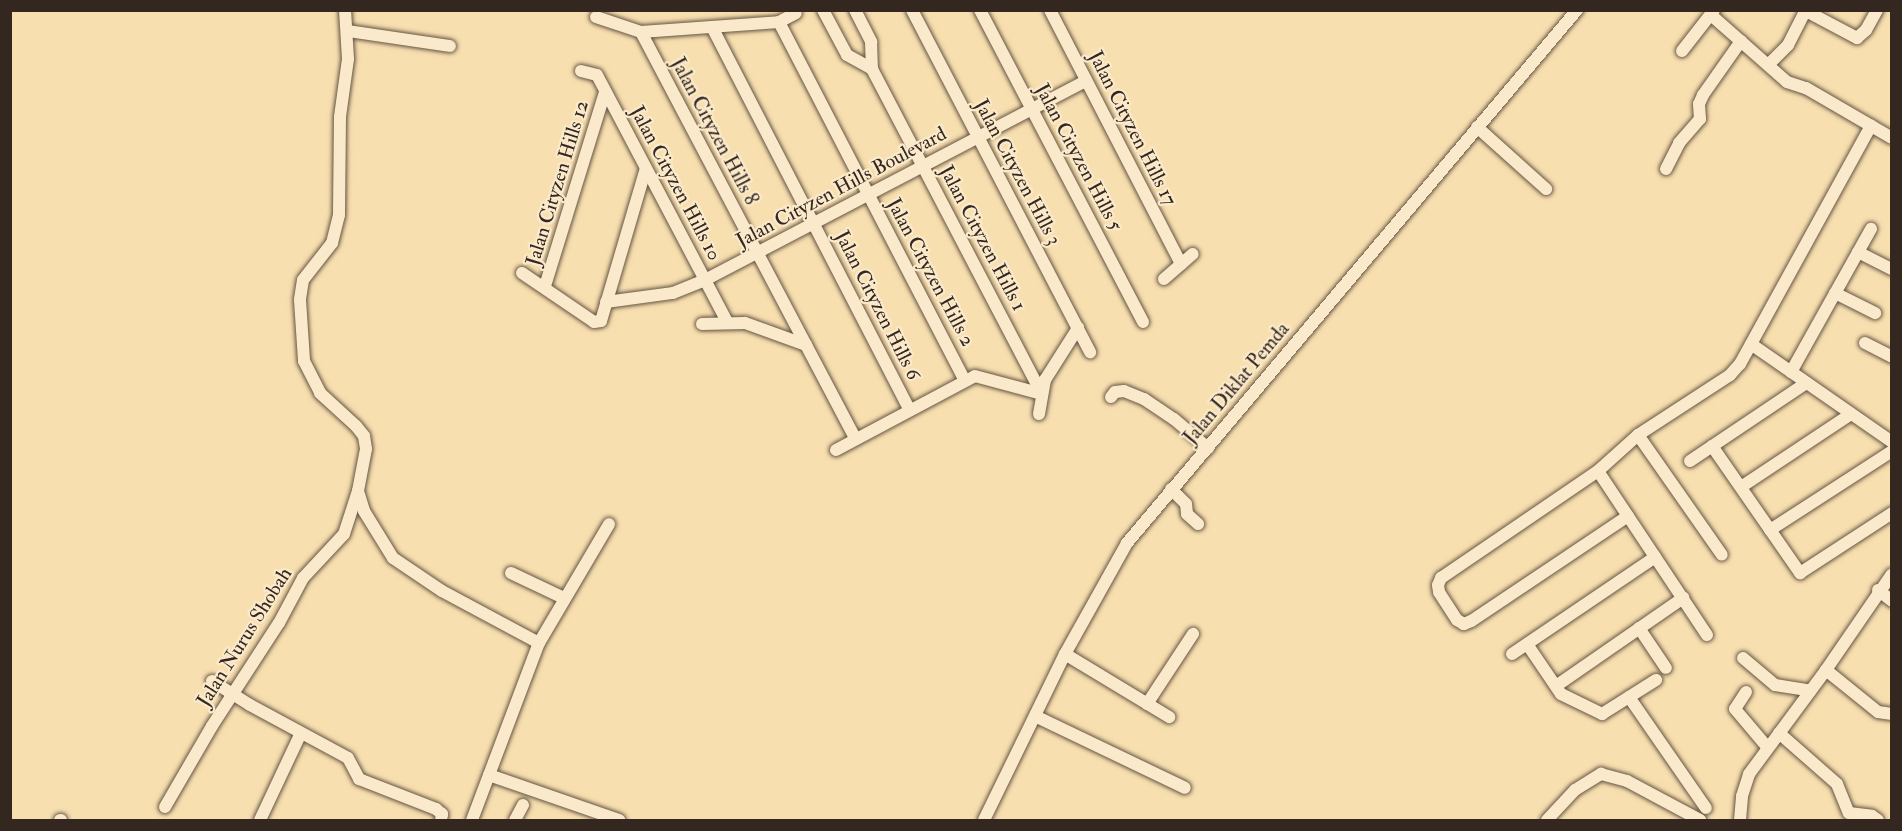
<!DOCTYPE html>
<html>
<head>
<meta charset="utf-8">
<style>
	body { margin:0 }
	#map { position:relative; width:1902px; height:831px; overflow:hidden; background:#f8dfaf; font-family:"IM FELL Double Pica",serif }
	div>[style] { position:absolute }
	.roads { filter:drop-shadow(0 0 2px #655544) drop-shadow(0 0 2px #655544) }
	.minor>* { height:12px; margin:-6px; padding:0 6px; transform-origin:6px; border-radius:6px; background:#faeacb }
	span { translate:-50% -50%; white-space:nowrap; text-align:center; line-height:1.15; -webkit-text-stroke:4.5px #faeacb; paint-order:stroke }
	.street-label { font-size:20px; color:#342720 }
	.frame { position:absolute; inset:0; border:12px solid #342720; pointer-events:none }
</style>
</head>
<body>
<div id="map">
	<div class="roads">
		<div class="minor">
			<div style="left:345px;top:10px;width:49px;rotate:86.5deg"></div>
			<div style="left:348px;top:59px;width:59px;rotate:97.9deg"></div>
			<div style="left:340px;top:117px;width:98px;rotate:90.6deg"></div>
			<div style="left:339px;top:215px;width:29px;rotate:104deg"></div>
			<div style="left:332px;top:243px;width:47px;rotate:128.1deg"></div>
			<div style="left:303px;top:280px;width:20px;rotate:99deg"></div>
			<div style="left:300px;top:300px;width:61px;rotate:86.2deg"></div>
			<div style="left:304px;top:361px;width:36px;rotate:63deg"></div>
			<div style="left:320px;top:393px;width:49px;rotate:42.5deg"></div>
			<div style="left:356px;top:426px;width:13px;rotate:51deg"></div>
			<div style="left:364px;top:436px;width:13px;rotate:81deg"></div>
			<div style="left:366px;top:449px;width:43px;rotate:100.8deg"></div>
			<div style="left:358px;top:491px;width:21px;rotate:73deg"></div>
			<div style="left:364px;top:511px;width:55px;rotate:58.3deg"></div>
			<div style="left:393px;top:558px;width:59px;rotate:34deg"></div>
			<div style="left:442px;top:591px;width:110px;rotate:28.2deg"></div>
			<div style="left:823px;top:10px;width:51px;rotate:61.9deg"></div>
			<div style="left:847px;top:55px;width:29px;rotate:29deg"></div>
			<div style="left:855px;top:10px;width:36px;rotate:63deg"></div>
			<div style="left:871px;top:42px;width:27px;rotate:88deg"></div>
			<div style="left:872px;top:69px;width:367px;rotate:62.4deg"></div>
			<div style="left:912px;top:10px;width:386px;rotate:62.5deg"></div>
			<div style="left:980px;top:10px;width:352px;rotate:62.4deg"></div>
			<div style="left:1050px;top:10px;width:286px;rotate:62.7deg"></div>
			<div style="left:1806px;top:11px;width:58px;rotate:27.9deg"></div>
			<div style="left:1857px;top:38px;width:12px;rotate:-42deg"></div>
			<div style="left:1866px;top:30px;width:23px;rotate:-61deg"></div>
			<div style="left:1711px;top:15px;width:101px;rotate:41.4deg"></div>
			<div style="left:1787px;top:82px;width:20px;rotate:18deg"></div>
			<div style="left:1806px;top:88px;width:99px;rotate:30.2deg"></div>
			<div style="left:596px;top:17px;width:47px;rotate:18.4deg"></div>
			<div style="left:641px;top:32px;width:138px;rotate:-4.1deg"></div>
			<div style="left:779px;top:22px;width:19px;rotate:-28deg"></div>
			<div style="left:779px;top:22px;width:404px;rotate:62.6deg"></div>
			<div style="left:712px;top:27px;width:431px;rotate:62.7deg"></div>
			<div style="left:348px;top:31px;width:103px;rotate:8.4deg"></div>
			<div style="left:641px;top:32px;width:460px;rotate:62.2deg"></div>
			<div style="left:1682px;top:51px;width:52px;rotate:-52deg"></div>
			<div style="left:1769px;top:64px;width:27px;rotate:-45deg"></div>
			<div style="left:1788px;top:45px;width:39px;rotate:-63deg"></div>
			<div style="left:581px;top:71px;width:16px;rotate:14deg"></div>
			<div style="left:597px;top:75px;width:280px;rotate:62.2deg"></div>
			<div style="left:1477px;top:127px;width:93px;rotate:41.9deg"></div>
			<div style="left:1666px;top:169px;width:29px;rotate:-63deg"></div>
			<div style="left:1679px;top:143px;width:32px;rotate:-49deg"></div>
			<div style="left:1700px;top:119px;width:15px;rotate:-94deg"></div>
			<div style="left:1699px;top:104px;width:10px;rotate:-66deg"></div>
			<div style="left:1703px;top:95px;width:66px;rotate:-54.9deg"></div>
			<div style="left:1858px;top:252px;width:38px;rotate:27deg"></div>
			<div style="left:522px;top:273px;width:87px;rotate:34.2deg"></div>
			<div style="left:594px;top:322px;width:7px;rotate:-8deg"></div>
			<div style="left:601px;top:321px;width:159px;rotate:-73.6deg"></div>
			<div style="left:1164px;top:279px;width:38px;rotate:-41deg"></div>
			<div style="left:545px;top:286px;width:203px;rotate:-72.8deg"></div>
			<div style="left:1835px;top:293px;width:45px;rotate:26.6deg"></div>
			<div style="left:606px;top:302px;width:68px;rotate:-7.7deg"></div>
			<div style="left:673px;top:293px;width:35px;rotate:-22deg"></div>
			<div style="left:705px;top:280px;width:430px;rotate:-27.6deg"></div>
			<div style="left:702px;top:324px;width:43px;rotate:-1.3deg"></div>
			<div style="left:745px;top:323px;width:65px;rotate:19.8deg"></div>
			<div style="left:1865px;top:343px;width:30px;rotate:27deg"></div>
			<div style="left:1751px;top:344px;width:172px;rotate:34.8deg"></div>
			<div style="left:1791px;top:372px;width:164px;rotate:-60.8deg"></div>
			<div style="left:1111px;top:397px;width:6px;rotate:-51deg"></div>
			<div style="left:1115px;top:392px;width:9px;rotate:-6deg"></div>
			<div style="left:1124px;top:391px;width:22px;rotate:22deg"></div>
			<div style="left:1144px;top:399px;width:36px;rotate:34deg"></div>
			<div style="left:1174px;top:419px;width:45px;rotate:40.5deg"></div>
			<div style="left:1039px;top:414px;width:35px;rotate:-80deg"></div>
			<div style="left:1045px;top:380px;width:62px;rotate:-57.6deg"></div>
			<div style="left:1638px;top:435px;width:146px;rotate:55deg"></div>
			<div style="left:1712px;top:446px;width:155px;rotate:55.3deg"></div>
			<div style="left:1800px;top:573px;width:110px;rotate:-33.1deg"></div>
			<div style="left:836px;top:450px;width:157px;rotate:-28deg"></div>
			<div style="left:975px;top:376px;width:69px;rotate:15deg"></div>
			<div style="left:1690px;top:461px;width:140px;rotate:-33.9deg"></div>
			<div style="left:1598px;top:471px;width:197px;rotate:56.4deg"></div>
			<div style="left:1741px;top:487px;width:132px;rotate:-33.6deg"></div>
			<div style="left:1171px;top:489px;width:21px;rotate:45deg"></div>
			<div style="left:1186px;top:504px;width:10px;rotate:84deg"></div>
			<div style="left:1187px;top:514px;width:15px;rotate:42deg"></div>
			<div style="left:1628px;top:516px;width:189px;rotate:146.2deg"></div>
			<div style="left:1471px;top:621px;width:8px;rotate:157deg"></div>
			<div style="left:1464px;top:624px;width:8px;rotate:-150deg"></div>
			<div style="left:1457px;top:620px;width:33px;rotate:-123deg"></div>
			<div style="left:1439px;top:592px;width:7px;rotate:-98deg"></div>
			<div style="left:1438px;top:585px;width:8px;rotate:-67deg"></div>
			<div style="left:1441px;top:578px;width:190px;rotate:-34.3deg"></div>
			<div style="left:1598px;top:471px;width:54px;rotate:-42deg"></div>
			<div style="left:1638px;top:435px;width:110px;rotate:-33.1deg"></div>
			<div style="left:1730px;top:375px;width:15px;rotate:-48deg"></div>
			<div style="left:1740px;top:364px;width:272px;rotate:-61.2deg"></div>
			<div style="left:1770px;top:530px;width:145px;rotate:-32.9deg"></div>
			<div style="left:511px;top:573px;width:59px;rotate:25.3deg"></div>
			<div style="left:1878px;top:590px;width:18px;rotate:38deg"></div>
			<div style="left:1639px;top:628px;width:48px;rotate:56deg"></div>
			<div style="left:1527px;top:644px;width:60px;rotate:55.8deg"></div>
			<div style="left:1561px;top:694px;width:46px;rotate:26deg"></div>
			<div style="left:1602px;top:714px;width:64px;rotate:-32.2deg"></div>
			<div style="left:1065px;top:654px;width:122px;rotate:31.2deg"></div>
			<div style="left:1512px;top:654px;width:173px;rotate:-34.1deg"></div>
			<div style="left:1743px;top:658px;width:42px;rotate:40.2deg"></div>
			<div style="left:1775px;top:685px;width:36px;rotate:9deg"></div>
			<div style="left:1826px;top:670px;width:67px;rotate:38.9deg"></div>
			<div style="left:1878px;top:712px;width:14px;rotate:8deg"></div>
			<div style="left:212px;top:681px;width:45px;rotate:32.3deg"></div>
			<div style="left:250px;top:705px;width:111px;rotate:28.4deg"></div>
			<div style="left:348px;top:758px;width:24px;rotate:62deg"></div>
			<div style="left:359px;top:779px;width:83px;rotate:21.3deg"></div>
			<div style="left:436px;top:809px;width:8px;rotate:40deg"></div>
			<div style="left:442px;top:814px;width:6px;rotate:99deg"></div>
			<div style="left:1556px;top:686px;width:155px;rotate:-34.7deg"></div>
			<div style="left:1746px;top:692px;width:20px;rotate:123deg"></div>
			<div style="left:1735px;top:709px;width:51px;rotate:49.8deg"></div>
			<div style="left:1629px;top:697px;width:135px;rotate:55.3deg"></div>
			<div style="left:1147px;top:704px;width:84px;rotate:-56.7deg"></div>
			<div style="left:1035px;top:716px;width:166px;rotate:25.6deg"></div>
			<div style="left:1779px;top:733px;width:77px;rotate:41.3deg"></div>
			<div style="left:1837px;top:784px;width:31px;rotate:68deg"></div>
			<div style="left:1849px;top:813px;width:23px;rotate:7deg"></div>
			<div style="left:1872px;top:816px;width:7px;rotate:34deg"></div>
			<div style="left:489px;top:775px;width:138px;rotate:19.1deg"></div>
			<div style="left:165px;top:807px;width:94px;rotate:-59.9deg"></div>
			<div style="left:212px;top:726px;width:123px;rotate:-57deg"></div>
			<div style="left:279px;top:623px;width:51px;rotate:-61.9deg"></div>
			<div style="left:303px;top:578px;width:60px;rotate:-47deg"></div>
			<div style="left:344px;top:534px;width:45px;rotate:-72deg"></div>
			<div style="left:60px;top:820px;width:1px"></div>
			<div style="left:260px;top:820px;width:96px;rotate:-64.8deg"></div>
			<div style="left:472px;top:820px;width:189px;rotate:-69.3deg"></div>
			<div style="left:539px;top:643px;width:138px;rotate:-59.5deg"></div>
			<div style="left:515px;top:820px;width:17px;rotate:-62deg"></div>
			<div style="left:984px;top:820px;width:185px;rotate:-64deg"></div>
			<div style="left:1065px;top:654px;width:127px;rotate:-60.8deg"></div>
			<div style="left:1127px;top:543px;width:698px;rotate:-49.83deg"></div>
			<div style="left:1547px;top:820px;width:41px;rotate:-47deg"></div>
			<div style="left:1575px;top:790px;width:31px;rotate:-32deg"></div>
			<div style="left:1601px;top:774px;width:27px;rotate:15deg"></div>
			<div style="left:1627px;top:781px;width:83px;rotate:28.1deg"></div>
			<div style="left:1740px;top:820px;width:24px;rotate:-85deg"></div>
			<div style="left:1742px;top:796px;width:23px;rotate:-72deg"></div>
			<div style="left:1749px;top:774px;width:129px;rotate:-53.5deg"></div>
			<div style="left:1826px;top:670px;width:116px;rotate:-55.5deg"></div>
		</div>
	</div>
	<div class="street-label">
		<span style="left:1133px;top:128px;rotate:63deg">Jalan Cityzen Hills 17</span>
		<span style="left:715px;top:131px;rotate:62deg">Jalan Cityzen Hills 8</span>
		<span style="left:1079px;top:157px;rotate:62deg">Jalan Cityzen Hills 5</span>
		<span style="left:1018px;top:172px;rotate:62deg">Jalan Cityzen Hills 3</span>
		<span style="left:557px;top:183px;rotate:-73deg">Jalan Cityzen Hills 12</span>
		<span style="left:676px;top:183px;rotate:62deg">Jalan Cityzen Hills 10</span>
		<span style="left:841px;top:187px;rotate:-28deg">Jalan Cityzen Hills Boulevard</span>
		<span style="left:983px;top:238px;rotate:62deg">Jalan Cityzen Hills 1</span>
		<span style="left:931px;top:272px;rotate:62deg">Jalan Cityzen Hills 2</span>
		<span style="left:878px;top:305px;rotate:63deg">Jalan Cityzen Hills 6</span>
		<span style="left:1236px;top:383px;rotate:-50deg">Jalan Diklat Pemda</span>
		<span style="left:244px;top:637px;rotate:-58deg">Jalan Nurus Shobah</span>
	</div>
	<div class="frame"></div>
</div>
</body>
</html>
